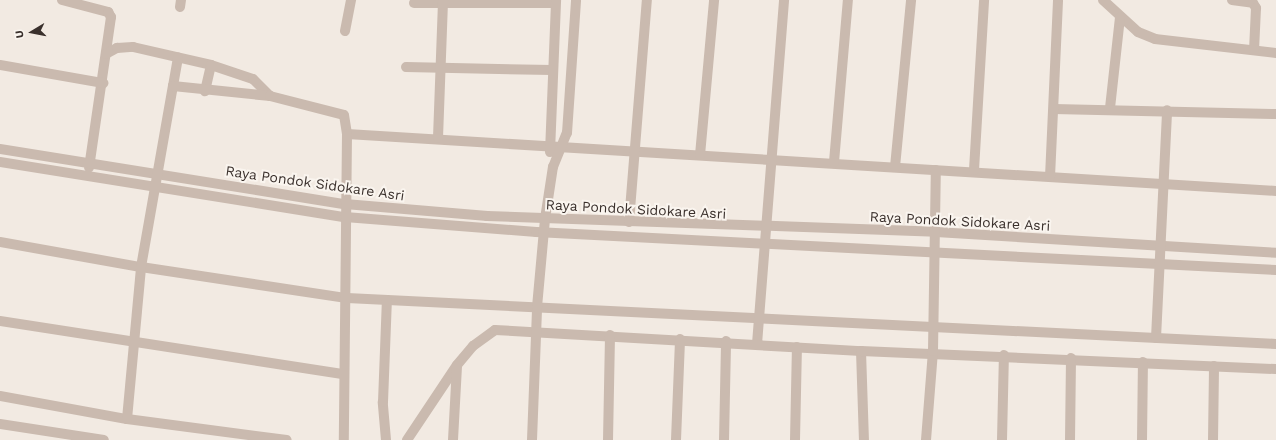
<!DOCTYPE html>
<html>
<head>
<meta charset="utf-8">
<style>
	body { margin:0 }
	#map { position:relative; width:1276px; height:440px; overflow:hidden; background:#f2eae2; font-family:"Work Sans",sans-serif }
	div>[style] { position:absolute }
	.minor>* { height:10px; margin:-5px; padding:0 5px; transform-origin:5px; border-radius:5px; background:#cabaaf }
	span { translate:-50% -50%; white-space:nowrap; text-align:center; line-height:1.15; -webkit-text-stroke:4px #faf5ef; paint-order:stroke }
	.street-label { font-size:14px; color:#3a302c }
	.north { position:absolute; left:12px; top:12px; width:40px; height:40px; -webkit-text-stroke:3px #faf5ef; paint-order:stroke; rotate:260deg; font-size:11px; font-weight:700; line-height:16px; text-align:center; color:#3a302c }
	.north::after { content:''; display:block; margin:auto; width:14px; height:18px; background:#3a302c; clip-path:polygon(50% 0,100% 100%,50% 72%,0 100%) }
</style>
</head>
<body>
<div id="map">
	<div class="minor">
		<div style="left:62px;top:0;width:48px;rotate:14.6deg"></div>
		<div style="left:108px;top:12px;width:6px;rotate:59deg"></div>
		<div style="left:111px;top:17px;width:152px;rotate:98.3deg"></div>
		<div style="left:1103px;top:0;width:47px;rotate:42.4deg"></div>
		<div style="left:1138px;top:32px;width:18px;rotate:22deg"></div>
		<div style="left:1155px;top:39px;width:122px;rotate:6.6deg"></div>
		<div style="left:1232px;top:0;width:21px;rotate:8deg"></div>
		<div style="left:1253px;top:3px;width:6px;rotate:59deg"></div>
		<div style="left:1256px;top:8px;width:42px;rotate:92.7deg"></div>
		<div style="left:414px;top:3px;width:141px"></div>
		<div style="left:180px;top:7px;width:7px;rotate:-82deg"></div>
		<div style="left:345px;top:31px;width:32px;rotate:-79deg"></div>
		<div style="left:106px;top:54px;width:13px;rotate:-29deg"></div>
		<div style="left:117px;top:48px;width:16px;rotate:-4deg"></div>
		<div style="left:133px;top:47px;width:80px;rotate:13deg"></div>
		<div style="left:211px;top:65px;width:27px;rotate:103deg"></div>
		<div style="left:0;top:65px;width:105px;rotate:9.9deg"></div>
		<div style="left:211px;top:65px;width:44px;rotate:18.4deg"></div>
		<div style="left:253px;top:79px;width:24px;rotate:45deg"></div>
		<div style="left:406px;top:67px;width:146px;rotate:1.2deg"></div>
		<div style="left:173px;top:86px;width:29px;rotate:-80deg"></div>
		<div style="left:1110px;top:108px;width:91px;rotate:-83.7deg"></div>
		<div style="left:1054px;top:109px;width:222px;rotate:1.3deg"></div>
		<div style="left:347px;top:134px;width:931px;rotate:3.51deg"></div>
		<div style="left:438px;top:138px;width:138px;rotate:-87.9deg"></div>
		<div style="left:0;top:149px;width:349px;rotate:9.1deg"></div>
		<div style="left:345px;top:204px;width:143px;rotate:4.8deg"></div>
		<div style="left:487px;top:216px;width:449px;rotate:2deg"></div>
		<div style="left:936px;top:232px;width:341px;rotate:3.5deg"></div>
		<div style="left:550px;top:152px;width:152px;rotate:-87.7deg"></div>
		<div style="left:700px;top:155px;width:156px;rotate:-84.8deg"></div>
		<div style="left:0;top:162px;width:349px;rotate:9.1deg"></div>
		<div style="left:345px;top:217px;width:192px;rotate:4.5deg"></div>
		<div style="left:536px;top:232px;width:741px;rotate:2.94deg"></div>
		<div style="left:834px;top:162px;width:163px;rotate:-85.1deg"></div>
		<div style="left:895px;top:167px;width:168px;rotate:-84.5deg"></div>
		<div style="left:974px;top:170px;width:170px;rotate:-86.6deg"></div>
		<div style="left:1050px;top:177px;width:177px;rotate:-87.4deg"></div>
		<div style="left:629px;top:222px;width:223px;rotate:-85.4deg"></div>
		<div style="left:0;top:242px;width:143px;rotate:10.1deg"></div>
		<div style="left:141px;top:267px;width:208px;rotate:8.6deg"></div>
		<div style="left:347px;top:298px;width:930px;rotate:2.83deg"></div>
		<div style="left:0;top:321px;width:348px;rotate:8.8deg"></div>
		<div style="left:1156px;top:338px;width:228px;rotate:-87.2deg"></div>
		<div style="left:757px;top:344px;width:345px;rotate:-85.5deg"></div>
		<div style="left:861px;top:351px;width:89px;rotate:88.1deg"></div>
		<div style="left:0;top:396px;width:129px;rotate:10.3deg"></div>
		<div style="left:127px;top:419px;width:161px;rotate:7.5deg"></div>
		<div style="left:127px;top:419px;width:153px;rotate:-84.7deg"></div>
		<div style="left:141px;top:267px;width:184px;rotate:-80deg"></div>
		<div style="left:173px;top:86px;width:98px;rotate:5.9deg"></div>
		<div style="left:270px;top:96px;width:76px;rotate:14.4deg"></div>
		<div style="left:344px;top:115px;width:19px;rotate:81deg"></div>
		<div style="left:347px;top:134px;width:306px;rotate:90.6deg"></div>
		<div style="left:0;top:424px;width:105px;rotate:8.7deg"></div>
		<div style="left:386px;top:440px;width:38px;rotate:-95deg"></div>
		<div style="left:383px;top:402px;width:102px;rotate:-87.8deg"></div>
		<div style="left:407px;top:440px;width:90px;rotate:-56.3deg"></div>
		<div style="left:457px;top:365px;width:25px;rotate:-50deg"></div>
		<div style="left:473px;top:346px;width:27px;rotate:-36deg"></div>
		<div style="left:495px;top:330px;width:367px;rotate:3.3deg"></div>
		<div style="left:861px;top:351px;width:415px;rotate:2.5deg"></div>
		<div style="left:453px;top:440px;width:74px;rotate:-86.9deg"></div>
		<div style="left:532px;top:440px;width:133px;rotate:-87.8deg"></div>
		<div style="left:537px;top:307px;width:88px;rotate:-84.8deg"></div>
		<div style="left:545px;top:219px;width:53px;rotate:-81.3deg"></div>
		<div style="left:553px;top:167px;width:37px;rotate:-68deg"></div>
		<div style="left:567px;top:133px;width:133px;rotate:-86.1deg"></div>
		<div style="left:608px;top:440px;width:105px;rotate:-88.9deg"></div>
		<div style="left:676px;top:440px;width:101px;rotate:-87.7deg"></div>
		<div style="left:724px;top:440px;width:99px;rotate:-88.8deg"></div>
		<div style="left:795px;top:440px;width:93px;rotate:-88.8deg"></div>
		<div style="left:926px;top:440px;width:89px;rotate:-85.5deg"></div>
		<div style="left:933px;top:351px;width:181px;rotate:-89.1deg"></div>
		<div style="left:1002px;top:440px;width:85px;rotate:-88.7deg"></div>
		<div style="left:1070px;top:440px;width:82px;rotate:-89.3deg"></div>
		<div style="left:1142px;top:440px;width:78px;rotate:-89.3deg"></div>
		<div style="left:1213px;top:440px;width:74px;rotate:-89.2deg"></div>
	</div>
	<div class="street-label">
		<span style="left:315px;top:183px;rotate:8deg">Raya Pondok Sidokare Asri</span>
		<span style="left:636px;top:209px;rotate:3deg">Raya Pondok Sidokare Asri</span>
		<span style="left:960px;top:221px;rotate:3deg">Raya Pondok Sidokare Asri</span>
	</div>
	<div class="north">U</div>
</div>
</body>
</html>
